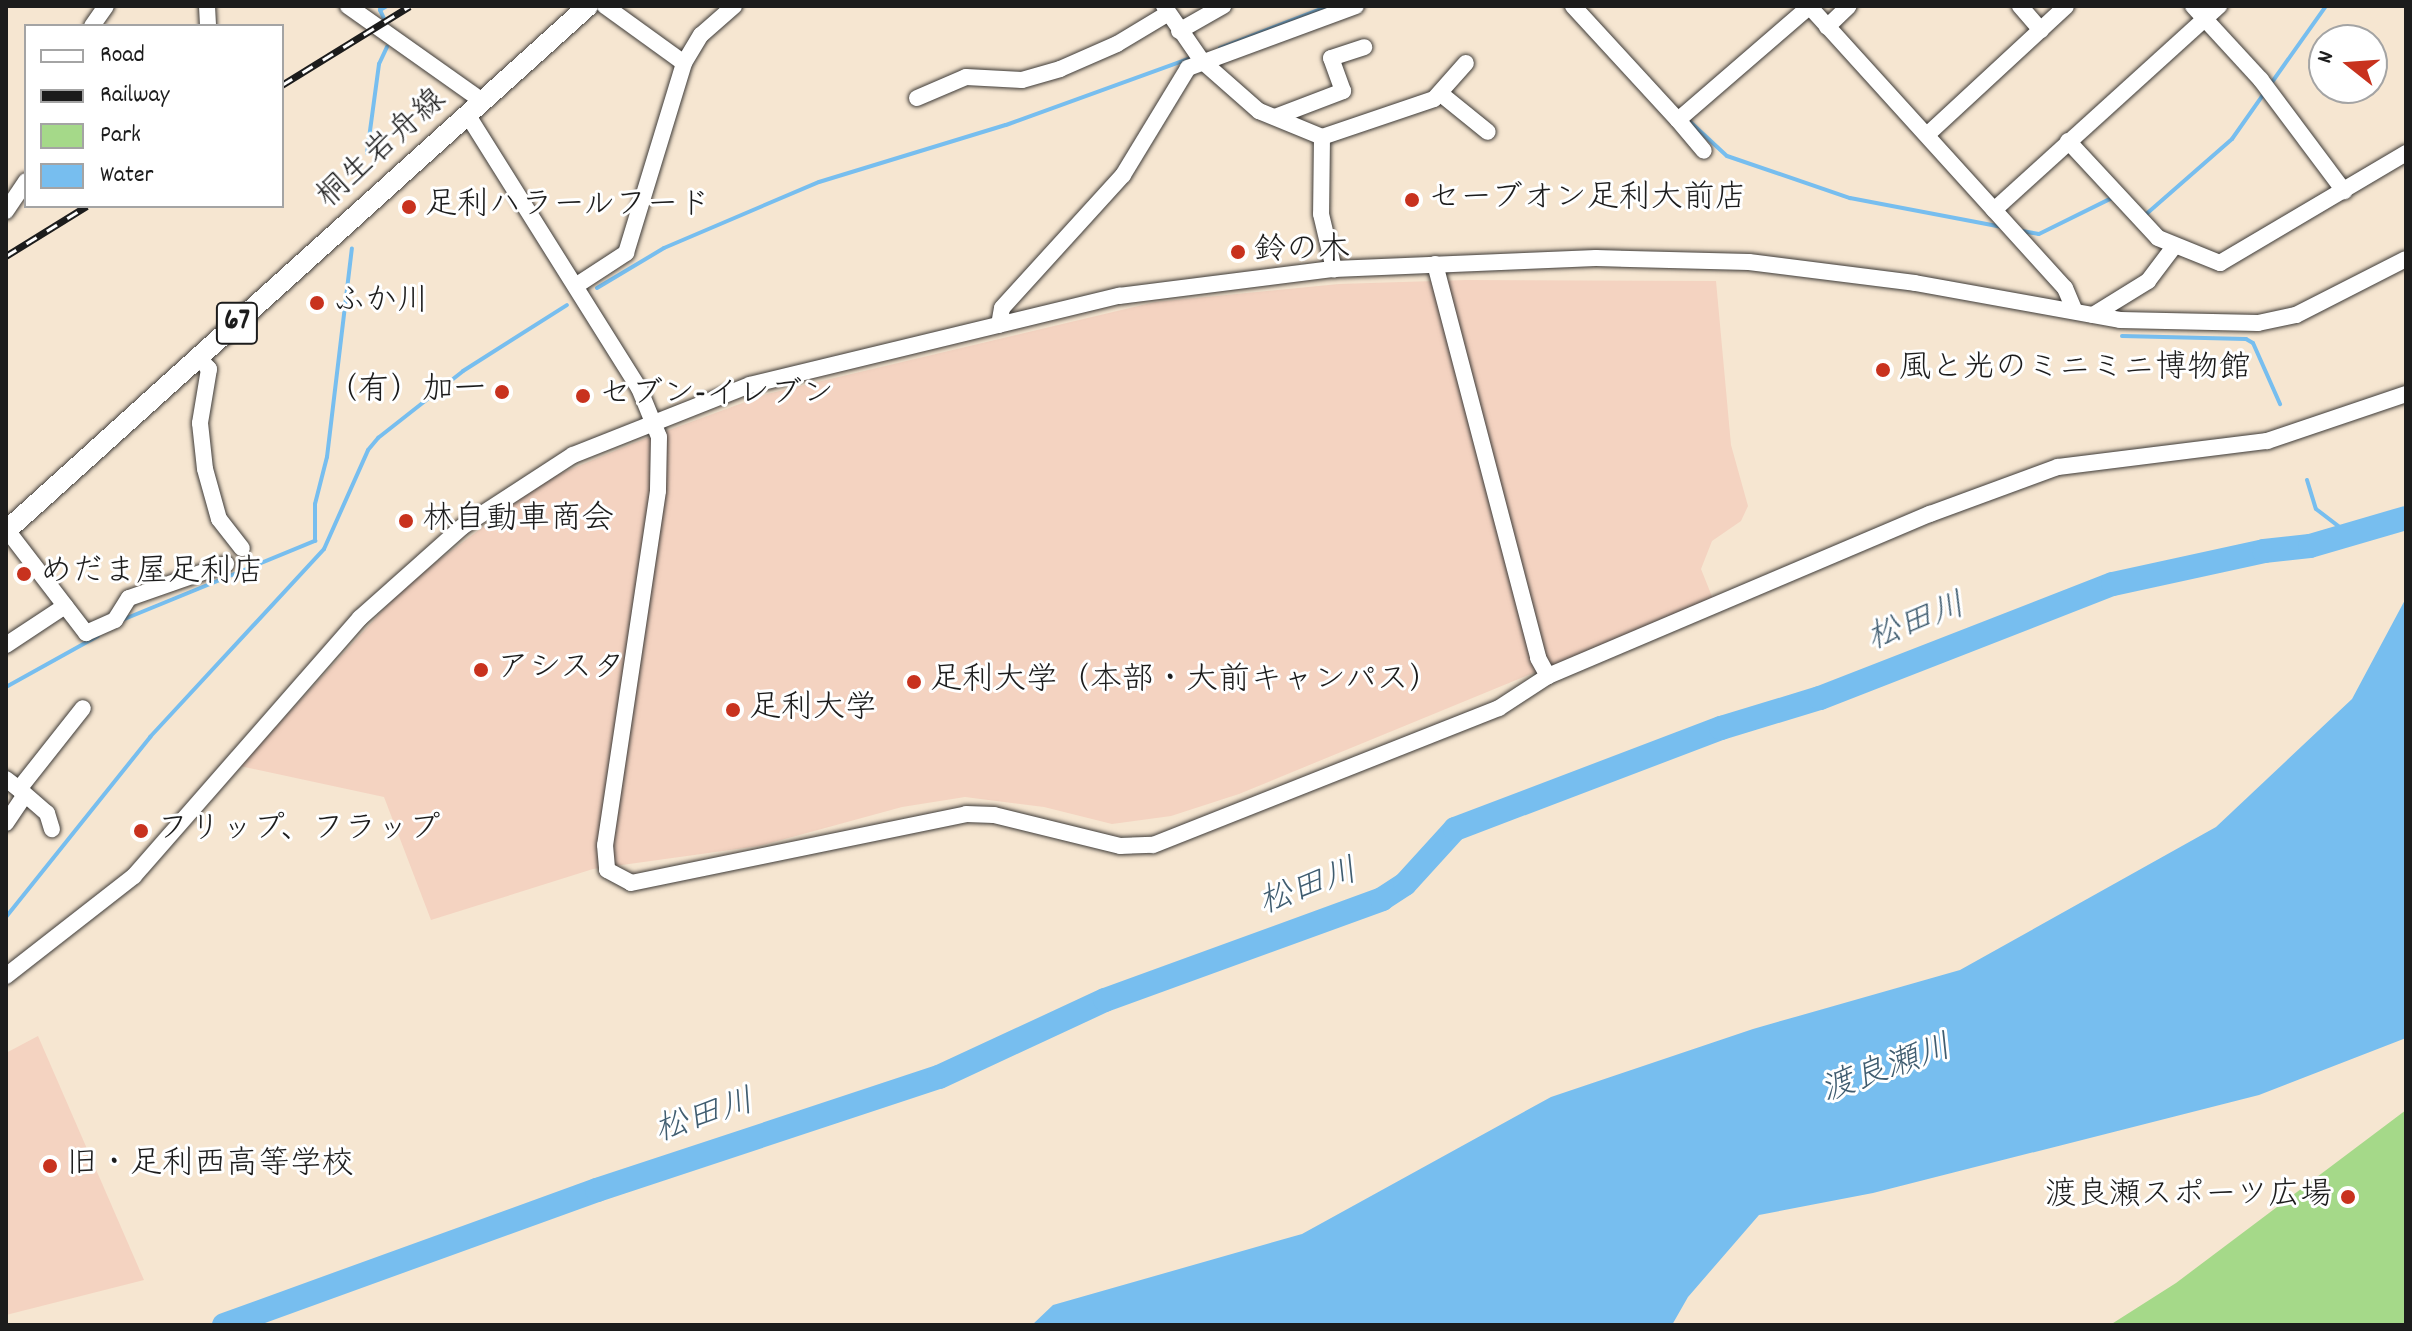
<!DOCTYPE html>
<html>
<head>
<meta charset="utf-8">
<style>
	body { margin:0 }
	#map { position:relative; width:2412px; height:1331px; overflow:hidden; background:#f6e6d1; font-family:Dekko,"Klee One",sans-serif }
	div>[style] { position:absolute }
	.built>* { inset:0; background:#f4d3c1 }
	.green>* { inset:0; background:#a5d989 }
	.water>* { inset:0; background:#77beef }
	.stream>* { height:4px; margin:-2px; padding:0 2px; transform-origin:2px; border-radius:2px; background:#77beef }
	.river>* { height:24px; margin:-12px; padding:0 12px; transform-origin:12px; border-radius:12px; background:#77beef }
	.roads { filter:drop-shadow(0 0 2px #3d3a37) drop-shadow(0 0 2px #3d3a37) }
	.minor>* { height:16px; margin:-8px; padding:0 8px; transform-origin:8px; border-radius:8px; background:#fff }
	.major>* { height:20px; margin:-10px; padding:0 10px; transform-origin:10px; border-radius:10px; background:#fff }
	.rail>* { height:7px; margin-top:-3.5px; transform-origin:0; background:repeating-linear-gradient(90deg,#fff 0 12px,#1c1c1c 0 24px); box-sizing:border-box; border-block:2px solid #1c1c1c }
	.dots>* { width:22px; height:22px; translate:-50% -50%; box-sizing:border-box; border:4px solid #fff; border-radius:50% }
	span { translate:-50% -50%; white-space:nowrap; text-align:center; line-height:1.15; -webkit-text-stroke:6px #fff; paint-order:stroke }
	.shield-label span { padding:2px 6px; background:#fff; border:2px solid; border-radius:6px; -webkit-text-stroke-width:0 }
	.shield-label { font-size:30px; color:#1c1c1c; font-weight:700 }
	.street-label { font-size:32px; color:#1c1c1c }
	.poi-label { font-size:32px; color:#1c1c1c }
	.left { translate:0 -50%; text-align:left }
	.right { translate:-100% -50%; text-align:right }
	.water-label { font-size:34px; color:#405d70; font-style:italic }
	.frame { position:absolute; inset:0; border:8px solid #1c1c1c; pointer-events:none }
	.legend { position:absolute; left:24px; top:24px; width:260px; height:184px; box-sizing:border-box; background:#fff; border:2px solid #a4a4a4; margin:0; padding:10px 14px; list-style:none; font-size:24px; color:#1c1c1c }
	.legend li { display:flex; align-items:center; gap:16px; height:40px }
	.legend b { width:40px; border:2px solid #a4a4a4 }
	.north { position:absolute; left:2308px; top:24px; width:80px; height:80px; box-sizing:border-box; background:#fff; border:2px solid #a4a4a4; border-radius:50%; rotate:287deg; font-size:22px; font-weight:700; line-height:32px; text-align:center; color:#1c1c1c }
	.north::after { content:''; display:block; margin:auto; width:28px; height:36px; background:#c8321e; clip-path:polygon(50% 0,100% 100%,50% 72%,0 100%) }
</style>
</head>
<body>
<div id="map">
	<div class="built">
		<div style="clip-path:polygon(1466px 280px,1716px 281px,1731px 445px,1748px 506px,1741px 521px,1712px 541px,1701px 569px,1713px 599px,1239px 794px,1171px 816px,1112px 824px,1044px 807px,965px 797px,902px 807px,759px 846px,593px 869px,431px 920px,384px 797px,240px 766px,407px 584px,547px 479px,634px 443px,767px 394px,1155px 302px,1339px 284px)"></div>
		<div style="clip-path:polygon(38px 1036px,144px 1280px,6px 1315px,6px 1053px)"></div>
	</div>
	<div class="green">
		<div style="clip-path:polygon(2406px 1110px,2406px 1325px,2110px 1325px,2176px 1283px)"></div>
	</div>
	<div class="water">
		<div style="clip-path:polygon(2406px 598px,2406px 1038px,2259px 1095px,1873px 1193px,1759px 1215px,1688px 1297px,1672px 1325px,1032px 1325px,1053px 1305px,1302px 1234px,1551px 1097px,1753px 1029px,1960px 970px,2216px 827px,2352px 699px)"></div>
	</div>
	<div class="stream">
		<div style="left:387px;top:25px;width:17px;rotate:-115deg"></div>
		<div style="left:380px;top:10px;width:8px;rotate:-30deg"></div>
		<div style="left:1220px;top:48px;width:117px;rotate:-21.1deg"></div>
		<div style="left:2270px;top:85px;width:97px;rotate:-54.7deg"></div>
		<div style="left:1687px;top:119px;width:54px;rotate:42.8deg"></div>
		<div style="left:1727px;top:156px;width:130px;rotate:18.9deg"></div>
		<div style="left:1850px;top:198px;width:155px;rotate:10.8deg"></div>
		<div style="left:367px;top:153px;width:90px;rotate:-82.3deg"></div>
		<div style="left:379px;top:64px;width:19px;rotate:-65deg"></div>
		<div style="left:2144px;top:216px;width:117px;rotate:-41.2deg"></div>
		<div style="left:2232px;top:139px;width:57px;rotate:-54.9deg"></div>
		<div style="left:2022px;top:231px;width:17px;rotate:10deg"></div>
		<div style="left:2039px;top:234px;width:81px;rotate:-26.3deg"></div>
		<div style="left:597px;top:288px;width:78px;rotate:-30.8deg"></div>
		<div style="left:664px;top:248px;width:168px;rotate:-23.1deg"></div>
		<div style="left:819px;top:182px;width:195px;rotate:-17deg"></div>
		<div style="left:1006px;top:125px;width:197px;rotate:-19.9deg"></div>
		<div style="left:2122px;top:336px;width:124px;rotate:1.4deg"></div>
		<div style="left:2246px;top:339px;width:8px;rotate:30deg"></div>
		<div style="left:2253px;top:343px;width:67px;rotate:66.1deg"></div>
		<div style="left:2307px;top:480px;width:30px;rotate:73deg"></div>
		<div style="left:2316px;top:509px;width:43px;rotate:37.4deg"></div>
		<div style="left:122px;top:620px;width:209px;rotate:-22.3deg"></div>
		<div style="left:315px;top:541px;width:37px;rotate:-90deg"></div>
		<div style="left:315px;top:504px;width:49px;rotate:-75.7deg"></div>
		<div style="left:327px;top:457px;width:210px;rotate:-83.2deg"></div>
		<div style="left:6px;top:687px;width:105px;rotate:-29deg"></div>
		<div style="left:6px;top:917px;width:231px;rotate:-51.3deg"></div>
		<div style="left:150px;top:737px;width:256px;rotate:-47.2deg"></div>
		<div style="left:324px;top:549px;width:108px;rotate:-66deg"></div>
		<div style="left:368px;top:450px;width:16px;rotate:-50deg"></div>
		<div style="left:378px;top:438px;width:108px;rotate:-38.2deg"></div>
		<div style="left:463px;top:371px;width:123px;rotate:-32.4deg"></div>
	</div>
	<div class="river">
		<div style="left:224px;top:1325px;width:397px;rotate:-19.9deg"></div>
		<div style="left:597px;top:1190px;width:360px;rotate:-18.3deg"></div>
		<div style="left:939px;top:1077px;width:183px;rotate:-24.9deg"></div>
		<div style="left:1105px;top:1000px;width:295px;rotate:-20deg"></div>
		<div style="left:1382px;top:899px;width:27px;rotate:-33deg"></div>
		<div style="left:1405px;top:884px;width:74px;rotate:-47.7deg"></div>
		<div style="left:1455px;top:829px;width:285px;rotate:-20.8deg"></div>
		<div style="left:1721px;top:728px;width:103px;rotate:-16.9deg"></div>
		<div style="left:1820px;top:698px;width:314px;rotate:-21.3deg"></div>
		<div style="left:2113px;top:584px;width:155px;rotate:-12.3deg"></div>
		<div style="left:2264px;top:551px;width:46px;rotate:-6.2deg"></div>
		<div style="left:2310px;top:546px;width:100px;rotate:-16.3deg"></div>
	</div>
	<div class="roads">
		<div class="minor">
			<div style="left:207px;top:6px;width:20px;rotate:87deg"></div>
			<div style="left:348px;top:6px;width:164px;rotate:35.3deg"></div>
			<div style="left:605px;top:6px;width:97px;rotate:35.8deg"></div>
			<div style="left:1164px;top:6px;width:67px;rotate:55.4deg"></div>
			<div style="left:1202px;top:61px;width:76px;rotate:41.3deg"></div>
			<div style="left:1259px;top:111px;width:68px;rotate:22.4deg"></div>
			<div style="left:1322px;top:137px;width:77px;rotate:90.7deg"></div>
			<div style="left:1321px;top:214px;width:57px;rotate:76.7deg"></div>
			<div style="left:1573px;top:6px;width:155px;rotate:47.4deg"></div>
			<div style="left:1678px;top:120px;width:174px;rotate:-40.8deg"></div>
			<div style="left:1809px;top:6px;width:381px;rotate:47.8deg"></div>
			<div style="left:2065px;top:288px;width:25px;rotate:67deg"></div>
			<div style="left:2020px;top:6px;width:32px;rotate:49deg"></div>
			<div style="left:2193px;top:6px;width:100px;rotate:47.4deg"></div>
			<div style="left:2261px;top:80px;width:139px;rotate:53.2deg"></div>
			<div style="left:92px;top:26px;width:24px;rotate:-55deg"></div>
			<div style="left:1827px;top:27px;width:30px;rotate:-44deg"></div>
			<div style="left:1179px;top:31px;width:51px;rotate:-29.6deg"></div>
			<div style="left:1441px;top:94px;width:60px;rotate:39deg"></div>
			<div style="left:917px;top:98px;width:53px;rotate:-23.2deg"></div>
			<div style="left:966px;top:77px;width:56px;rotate:3.1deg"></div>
			<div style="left:1022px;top:80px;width:40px;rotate:-16deg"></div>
			<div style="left:1060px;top:69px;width:62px;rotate:-23.7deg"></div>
			<div style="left:1117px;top:44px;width:58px;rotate:-31deg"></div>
			<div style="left:467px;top:114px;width:324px;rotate:57.9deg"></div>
			<div style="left:639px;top:388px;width:53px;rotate:67.8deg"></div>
			<div style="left:659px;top:437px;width:54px;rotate:91.1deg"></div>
			<div style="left:658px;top:491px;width:358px;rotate:98.5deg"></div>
			<div style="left:605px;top:845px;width:25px;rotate:85deg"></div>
			<div style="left:607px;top:870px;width:27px;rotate:28deg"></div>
			<div style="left:631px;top:883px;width:342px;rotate:-11.6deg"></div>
			<div style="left:966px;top:814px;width:28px;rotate:2deg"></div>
			<div style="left:994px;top:815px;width:130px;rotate:13.8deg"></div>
			<div style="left:1120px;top:846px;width:33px;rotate:-2deg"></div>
			<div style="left:1153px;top:845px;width:372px;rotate:-21.6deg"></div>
			<div style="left:1499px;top:708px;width:59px;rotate:-33.1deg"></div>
			<div style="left:1548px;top:676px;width:415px;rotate:-23deg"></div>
			<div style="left:1930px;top:514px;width:136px;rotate:-20.2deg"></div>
			<div style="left:2058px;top:467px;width:211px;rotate:-7.1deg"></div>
			<div style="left:2267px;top:441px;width:147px;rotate:-18.7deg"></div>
			<div style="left:1275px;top:117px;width:73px;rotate:-20.9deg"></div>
			<div style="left:1343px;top:91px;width:35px;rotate:-110deg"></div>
			<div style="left:1331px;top:58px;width:35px;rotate:-18deg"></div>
			<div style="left:1678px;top:120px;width:40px;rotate:50deg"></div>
			<div style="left:1928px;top:134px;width:188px;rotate:-42.8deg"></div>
			<div style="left:1322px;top:137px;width:118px;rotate:-18.7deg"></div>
			<div style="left:1434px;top:99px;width:48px;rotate:-48.4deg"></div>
			<div style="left:2068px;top:141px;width:132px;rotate:47.1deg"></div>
			<div style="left:2158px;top:238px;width:67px;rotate:22deg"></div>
			<div style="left:2220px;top:263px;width:216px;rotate:-30.6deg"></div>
			<div style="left:1994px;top:210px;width:304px;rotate:-42.2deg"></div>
			<div style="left:6px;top:211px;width:36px;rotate:-56deg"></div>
			<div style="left:1435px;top:264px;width:407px;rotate:75.3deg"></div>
			<div style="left:1538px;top:658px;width:21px;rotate:61deg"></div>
			<div style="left:577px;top:285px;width:59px;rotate:-33.1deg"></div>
			<div style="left:626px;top:253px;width:199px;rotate:-73deg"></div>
			<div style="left:684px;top:63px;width:33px;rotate:-59deg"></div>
			<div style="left:701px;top:35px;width:44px;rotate:-41.3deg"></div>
			<div style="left:2093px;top:315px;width:65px;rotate:-31.7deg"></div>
			<div style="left:2148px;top:281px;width:41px;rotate:-52.9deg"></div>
			<div style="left:999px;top:325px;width:17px;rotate:-80deg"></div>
			<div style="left:1002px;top:308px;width:180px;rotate:-47.7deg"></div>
			<div style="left:1123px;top:175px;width:125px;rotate:-58.7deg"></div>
			<div style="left:1188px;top:68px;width:179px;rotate:-20.3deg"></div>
			<div style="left:199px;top:358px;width:15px;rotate:48deg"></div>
			<div style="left:209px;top:369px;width:55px;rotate:99.5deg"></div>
			<div style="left:200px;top:423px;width:46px;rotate:83.8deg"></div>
			<div style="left:205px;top:469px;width:52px;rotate:74.4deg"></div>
			<div style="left:219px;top:519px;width:37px;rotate:52deg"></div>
			<div style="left:7px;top:530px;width:130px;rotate:52.5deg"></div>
			<div style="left:86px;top:633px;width:32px;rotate:-24deg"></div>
			<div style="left:115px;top:620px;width:26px;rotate:-58deg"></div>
			<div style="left:129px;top:598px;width:103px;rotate:-19.3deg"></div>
			<div style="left:6px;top:645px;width:71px;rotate:-33.5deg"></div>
			<div style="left:6px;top:779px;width:16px;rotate:38deg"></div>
			<div style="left:19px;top:789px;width:103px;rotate:-51.7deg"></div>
			<div style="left:19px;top:789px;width:37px;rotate:41deg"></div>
			<div style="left:47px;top:813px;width:17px;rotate:73deg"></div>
			<div style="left:6px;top:823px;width:34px;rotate:-56deg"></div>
			<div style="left:6px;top:976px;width:162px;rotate:-38deg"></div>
			<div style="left:134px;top:876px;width:343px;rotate:-48.8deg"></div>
			<div style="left:360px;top:618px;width:137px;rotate:-41.7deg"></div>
			<div style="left:462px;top:527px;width:132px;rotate:-33deg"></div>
			<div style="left:573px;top:455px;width:190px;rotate:-21.6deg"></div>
			<div style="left:750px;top:385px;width:380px;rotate:-13.6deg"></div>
			<div style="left:1119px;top:296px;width:217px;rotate:-7.2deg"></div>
			<div style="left:1334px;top:269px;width:262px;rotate:-2.4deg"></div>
			<div style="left:1596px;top:258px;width:153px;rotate:1.5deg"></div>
			<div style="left:1749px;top:262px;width:167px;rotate:7.2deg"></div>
			<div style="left:1915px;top:283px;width:208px;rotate:10.2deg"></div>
			<div style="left:2120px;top:320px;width:138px;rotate:1.2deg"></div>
			<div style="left:2258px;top:323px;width:39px;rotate:-12deg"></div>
			<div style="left:2296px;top:315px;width:123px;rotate:-27deg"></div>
		</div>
		<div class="major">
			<div style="left:6px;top:531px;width:784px;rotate:-42.05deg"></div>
		</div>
	</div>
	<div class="rail">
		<div style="left:282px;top:85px;width:150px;rotate:-31.7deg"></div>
		<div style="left:6px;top:256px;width:95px;rotate:-31.7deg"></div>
	</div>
	<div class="dots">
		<div style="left:1412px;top:200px;background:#c8321e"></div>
		<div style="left:409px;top:207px;background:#c8321e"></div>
		<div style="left:1238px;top:252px;background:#c8321e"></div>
		<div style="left:317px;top:303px;background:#c8321e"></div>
		<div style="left:1883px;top:370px;background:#c8321e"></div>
		<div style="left:502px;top:392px;background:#c8321e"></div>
		<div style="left:583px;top:396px;background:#c8321e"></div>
		<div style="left:406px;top:521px;background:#c8321e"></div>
		<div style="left:24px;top:574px;background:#c8321e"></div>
		<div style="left:481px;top:670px;background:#c8321e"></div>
		<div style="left:914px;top:682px;background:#c8321e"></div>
		<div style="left:733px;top:710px;background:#c8321e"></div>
		<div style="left:141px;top:831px;background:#c8321e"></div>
		<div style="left:50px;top:1166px;background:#c8321e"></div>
		<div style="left:2348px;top:1197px;background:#c8321e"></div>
	</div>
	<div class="shield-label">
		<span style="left:237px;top:323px">67</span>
	</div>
	<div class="street-label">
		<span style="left:383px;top:150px;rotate:-42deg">桐生岩舟線</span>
	</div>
	<div class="poi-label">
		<span class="left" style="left:1428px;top:200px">セーブオン足利大前店</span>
		<span class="left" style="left:425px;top:207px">足利ハラールフード</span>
		<span class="left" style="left:1254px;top:252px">鈴の木</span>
		<span class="left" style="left:333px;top:303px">ふか川</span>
		<span class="left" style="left:1899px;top:370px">風と光のミニミニ博物館</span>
		<span class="right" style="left:486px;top:392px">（有）加一</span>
		<span class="left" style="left:599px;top:396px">セブン-イレブン</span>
		<span class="left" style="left:422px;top:521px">林自動車商会</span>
		<span class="left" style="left:40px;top:574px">めだま屋足利店</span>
		<span class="left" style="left:497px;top:670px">アシスタ</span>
		<span class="left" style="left:930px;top:682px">足利大学（本部・大前キャンパス）</span>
		<span class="left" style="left:749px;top:710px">足利大学</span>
		<span class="left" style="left:157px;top:831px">フリップ、フラップ</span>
		<span class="left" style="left:66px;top:1166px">旧・足利西高等学校</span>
		<span class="right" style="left:2332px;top:1197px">渡良瀬スポーツ広場</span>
	</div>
	<div class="water-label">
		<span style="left:1917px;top:624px;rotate:-21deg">松田川</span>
		<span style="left:1309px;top:889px;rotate:-20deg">松田川</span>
		<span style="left:1887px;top:1071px;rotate:-20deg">渡良瀬川</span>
		<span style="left:705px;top:1118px;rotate:-18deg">松田川</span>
	</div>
	<div class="frame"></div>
	<ul class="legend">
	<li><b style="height:10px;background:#fff"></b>Road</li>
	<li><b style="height:10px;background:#1c1c1c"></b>Railway</li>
	<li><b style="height:22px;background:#a5d989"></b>Park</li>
	<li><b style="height:22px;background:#77beef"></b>Water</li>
	</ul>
	<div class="north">N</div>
</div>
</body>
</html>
